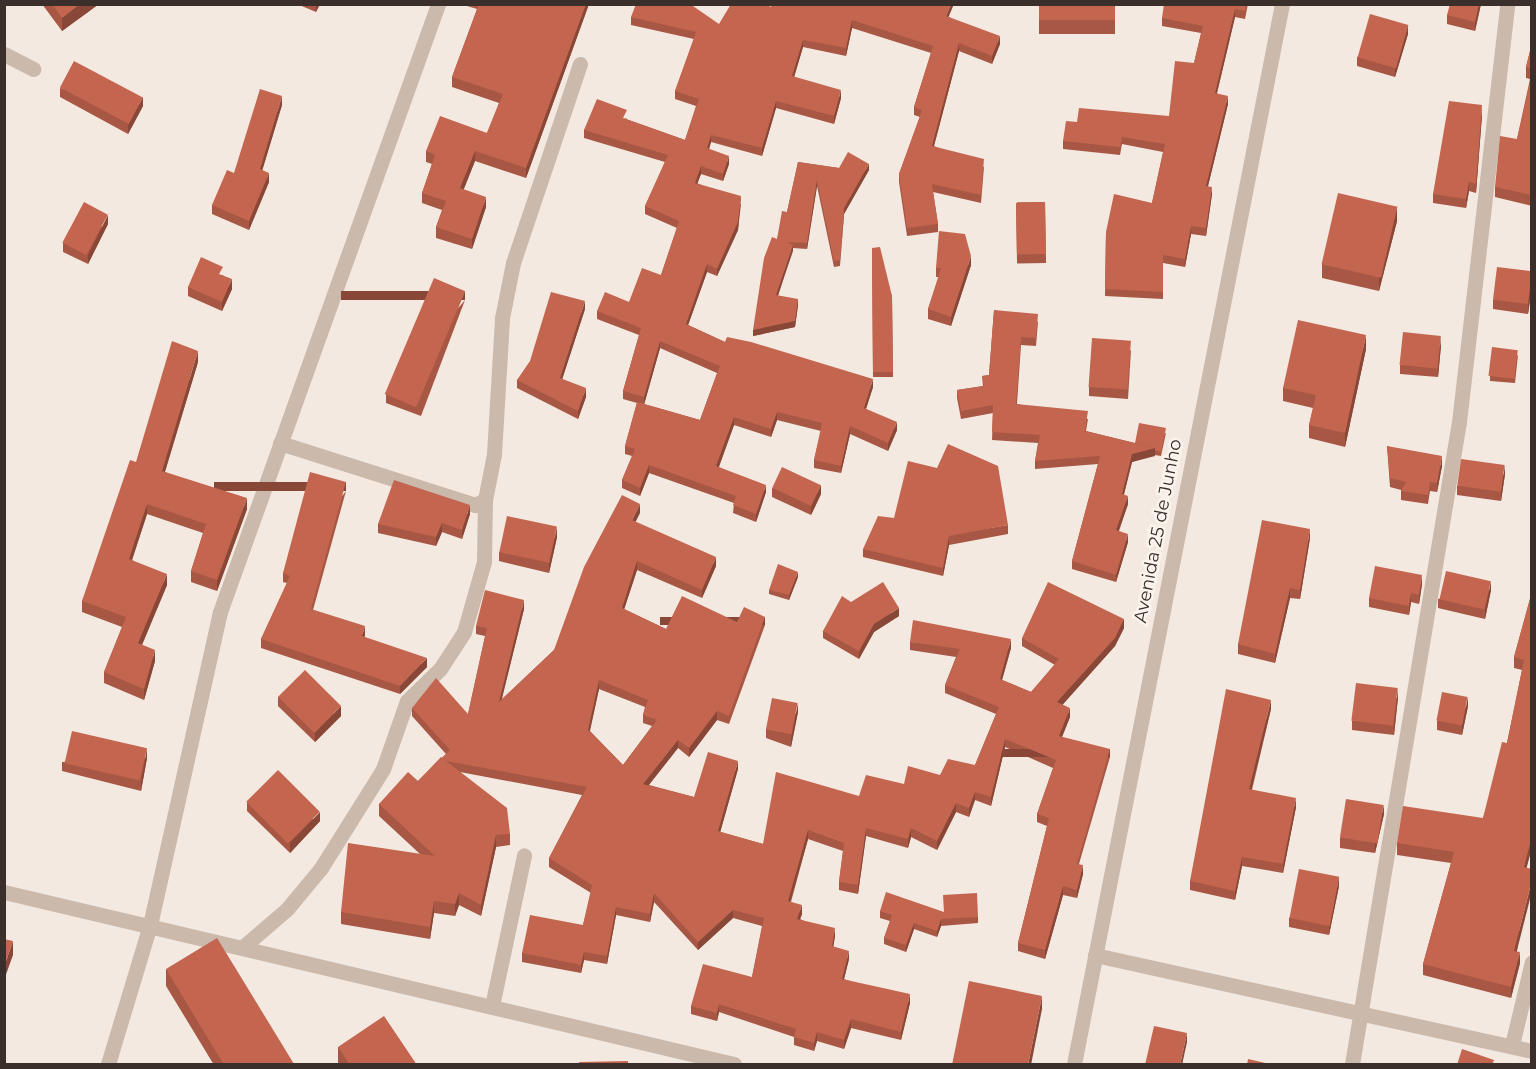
<!DOCTYPE html>
<html>
<head>
<meta charset="utf-8">
<style>
	body { margin:0 }
	#map { position:relative; width:1536px; height:1069px; overflow:hidden; background:#f3e9e1; font-family:Montserrat,sans-serif }
	div>[style] { position:absolute }
	.minor>* { height:15px; margin:-7.5px; padding:0 7.5px; transform-origin:7.5px; border-radius:7.5px; background:#cbb9ac }
	.wall>* { inset:0; background:#a85744; transform-origin:0 0 }
	.shaded-wall>* { inset:0; background:#884737; transform-origin:0 0 }
	.building>* { inset:0; background:#c3654f; transform-origin:0 0 }
	span { translate:-50% -50%; white-space:nowrap; text-align:center; line-height:1.15; -webkit-text-stroke:5px #faf4ed; paint-order:stroke }
	.street-label { font-size:18px; color:#3a2f2b }
	.frame { position:absolute; inset:0; border:6px solid #3a2f2b; pointer-events:none }
</style>
</head>
<body>
<div id="map">
	<div class="minor">
		<div style="left:4px;top:54px;width:33px;rotate:27deg"></div>
		<div style="left:280px;top:443px;width:205px;rotate:17.6deg"></div>
		<div style="left:475px;top:505px;width:11px;rotate:-27deg"></div>
		<div style="left:485px;top:500px;width:47px;rotate:-78.9deg"></div>
		<div style="left:494px;top:454px;width:136px;rotate:-86.6deg"></div>
		<div style="left:502px;top:318px;width:56px;rotate:-78.7deg"></div>
		<div style="left:513px;top:263px;width:210px;rotate:-71.4deg"></div>
		<div style="left:4px;top:892px;width:750px;rotate:13.26deg"></div>
		<div style="left:243px;top:947px;width:58px;rotate:-40.8deg"></div>
		<div style="left:287px;top:909px;width:53px;rotate:-50.3deg"></div>
		<div style="left:321px;top:868px;width:117px;rotate:-57.9deg"></div>
		<div style="left:383px;top:769px;width:72px;rotate:-70.6deg"></div>
		<div style="left:407px;top:701px;width:46px;rotate:-44.1deg"></div>
		<div style="left:440px;top:669px;width:44px;rotate:-57deg"></div>
		<div style="left:464px;top:632px;width:73px;rotate:-74.1deg"></div>
		<div style="left:484px;top:562px;width:62px;rotate:-89.1deg"></div>
		<div style="left:1095px;top:955px;width:447px;rotate:12.4deg"></div>
		<div style="left:492px;top:1006px;width:154px;rotate:-78deg"></div>
		<div style="left:1512px;top:1045px;width:85px;rotate:-76.5deg"></div>
		<div style="left:108px;top:1064px;width:145px;rotate:-73.2deg"></div>
		<div style="left:150px;top:925px;width:321px;rotate:-77.4deg"></div>
		<div style="left:220px;top:612px;width:646px;rotate:-70.27deg"></div>
		<div style="left:1074px;top:1064px;width:1080px;rotate:-78.9deg"></div>
		<div style="left:1352px;top:1064px;width:651px;rotate:-80.54deg"></div>
		<div style="left:1459px;top:422px;width:421px;rotate:-83.4deg"></div>
	</div>
	<div class="wall">
		<div style="clip-path:polygon(42px 4px,99px 4px,62px 31px)"></div>
		<div style="clip-path:polygon(297px 4px,320px 4px,316px 12px)"></div>
		<div style="clip-path:polygon(467px 4px,589px 4px,526px 178px,475px 161px,463px 190px,486px 207px,472px 249px,436px 238px,436px 227px,442px 210px,422px 203px,422px 193px,432px 164px,426px 162px,426px 151px,487px 133px,499px 103px,452px 87px,452px 77px,477px 9px,467px 6px)"></div>
		<div style="left:1039px;top:4px;width:76px;height:30px"></div>
		<div style="clip-path:polygon(1248px 4px,1245px 19px,1235px 17px,1217px 93px,1228px 104px,1208px 186px,1212px 194px,1206px 236px,1191px 234px,1185px 267px,1163px 263px,1163px 299px,1105px 296px,1106px 232px,1152px 203px,1163px 152px,1122px 144px,1120px 155px,1063px 149px,1063px 141px,1077px 122px,1169px 116px,1194px 63px,1201px 33px,1162px 26px,1162px 18px)"></div>
		<div style="clip-path:polygon(1481px 4px,1475px 31px,1447px 24px,1447px 15px)"></div>
		<div style="clip-path:polygon(evenodd,771px 7px,949px 17px,1000px 44px,992px 64px,959px 51px,934px 146px,984px 167px,981px 203px,933px 192px,938px 224px,938px 232px,907px 236px,899px 182px,899px 174px,920px 117px,914px 115px,914px 107px,931px 53px,852px 28px,846px 56px,803px 47px,794px 77px,841px 98px,834px 124px,776px 108px,762px 156px,711px 142px,709px 149px,729px 164px,723px 181px,701px 174px,697px 183px,741px 204px,738px 230px,717px 276px,707px 272px,688px 325px,725px 342px,873px 387px,866px 409px,897px 430px,888px 451px,850px 434px,841px 473px,814px 468px,814px 460px,821px 431px,777px 420px,771px 437px,734px 425px,719px 467px,766px 492px,756px 522px,733px 513px,734px 503px,649px 473px,640px 496px,622px 488px,622px 480px,632px 456px,625px 454px,625px 446px,637px 403px,623px 399px,623px 391px,639px 335px,597px 319px,597px 311px,629px 302px,661px 275px,677px 228px,645px 214px,645px 206px,665px 162px,584px 138px,584px 130px,627px 118px,626px 119px,685px 140px,696px 106px,675px 99px,675px 91px,694px 39px,631px 25px,631px 17px,719px 24px,771px 7px,660px 348px,717px 373px,700px 420px,644px 404px,660px 348px)"></div>
		<div style="clip-path:polygon(1408px 34px,1395px 77px,1357px 66px,1357px 57px)"></div>
		<div style="clip-path:polygon(1532px 43px,1532px 206px,1495px 197px,1495px 187px,1517px 139px,1530px 79px,1526px 78px,1526px 67px)"></div>
		<div style="clip-path:polygon(60px 88px,143px 106px,128px 134px,60px 97px)"></div>
		<div style="clip-path:polygon(282px 105px,262px 170px,269px 182px,249px 230px,212px 214px,212px 205px)"></div>
		<div style="clip-path:polygon(1482px 115px,1476px 193px,1469px 191px,1466px 208px,1433px 203px,1433px 194px)"></div>
		<div style="clip-path:polygon(798px 162px,839px 168px,869px 170px,844px 214px,840px 266px,834px 267px,817px 186px,807px 249px,793px 248px,778px 296px,798px 305px,795px 327px,753px 336px,777px 239px,787px 212px)"></div>
		<div style="left:1045px;top:202px;width:61px;height:29px;rotate:89deg"></div>
		<div style="clip-path:polygon(1397px 221px,1379px 291px,1322px 278px,1322px 264px)"></div>
		<div style="clip-path:polygon(108px 224px,88px 264px,63px 252px,63px 243px)"></div>
		<div style="clip-path:polygon(872px 248px,892px 296px,893px 377px,873px 377px)"></div>
		<div style="clip-path:polygon(971px 265px,951px 326px,928px 319px,928px 309px,939px 277px,936px 277px,936px 268px)"></div>
		<div style="clip-path:polygon(1532px 271px,1532px 286px,1528px 314px,1493px 309px,1493px 300px)"></div>
		<div style="clip-path:polygon(223px 275px,232px 289px,222px 311px,188px 296px,188px 287px)"></div>
		<div style="clip-path:polygon(465px 300px,421px 416px,386px 403px,386px 394px)"></div>
		<div style="clip-path:polygon(585px 309px,562px 379px,586px 397px,578px 419px,517px 388px,517px 380px)"></div>
		<div style="clip-path:polygon(994px 310px,1038px 322px,1036px 346px,1021px 345px,1017px 404px,1088px 419px,1086px 431px,1135px 443px,1166px 433px,1161px 456px,1155px 455px,1132px 462px,1124px 494px,1128px 504px,1119px 531px,1128px 542px,1116px 582px,1072px 569px,1072px 561px,1098px 464px,1035px 469px,1035px 461px,1038px 443px,992px 440px,993px 413px,961px 419px,957px 398px,957px 390px,983px 386px,982px 376px,989px 375px)"></div>
		<div style="clip-path:polygon(1441px 345px,1438px 377px,1400px 374px,1400px 365px)"></div>
		<div style="clip-path:polygon(1366px 349px,1345px 447px,1309px 438px,1309px 425px,1313px 408px,1283px 401px,1283px 388px)"></div>
		<div style="clip-path:polygon(1131px 350px,1128px 399px,1089px 396px,1089px 387px)"></div>
		<div style="clip-path:polygon(1518px 355px,1515px 383px,1490px 381px,1490px 376px)"></div>
		<div style="clip-path:polygon(198px 362px,165px 472px,247px 509px,217px 591px,191px 582px,191px 571px,203px 533px,147px 514px,132px 560px,167px 585px,142px 645px,155px 661px,144px 700px,104px 683px,104px 672px,122px 627px,82px 612px,82px 601px)"></div>
		<div style="clip-path:polygon(1387px 446px,1442px 466px,1437px 492px,1430px 491px,1428px 504px,1401px 500px,1401px 490px,1390px 487px)"></div>
		<div style="clip-path:polygon(1505px 474px,1501px 501px,1457px 495px,1457px 486px)"></div>
		<div style="clip-path:polygon(772px 488px,821px 494px,811px 515px,772px 497px)"></div>
		<div style="clip-path:polygon(346px 491px,313px 610px,365px 635px,364px 637px,427px 667px,400px 694px,261px 648px,261px 639px,287px 583px,283px 582px,283px 573px)"></div>
		<div style="clip-path:polygon(evenodd,640px 513px,635px 522px,716px 566px,702px 598px,637px 570px,624px 609px,666px 629px,737px 622px,765px 625px,729px 724px,717px 720px,689px 757px,678px 748px,649px 785px,694px 797px,738px 769px,720px 832px,763px 844px,859px 796px,940px 775px,975px 765px,996px 714px,945px 693px,945px 685px,956px 657px,910px 650px,910px 642px,1011px 648px,1002px 680px,1031px 692px,1055px 665px,1022px 646px,1022px 638px,1124px 628px,1115px 646px,1062px 705px,1070px 717px,1062px 737px,1110px 757px,1079px 864px,1083px 874px,1077px 898px,1063px 895px,1045px 959px,1018px 951px,1018px 943px,1047px 826px,1037px 822px,1037px 814px,1053px 768px,1005px 747px,991px 806px,975px 800px,969px 817px,956px 812px,937px 850px,911px 837px,908px 848px,866px 836px,858px 894px,839px 890px,839px 882px,843px 851px,808px 839px,791px 902px,802px 914px,800px 919px,835px 936px,833px 947px,849px 959px,844px 979px,910px 1003px,901px 1040px,851px 1028px,844px 1049px,817px 1041px,814px 1051px,794px 1045px,794px 1037px,719px 1012px,717px 1021px,691px 1014px,691px 1006px,752px 977px,762px 926px,733px 918px,698px 950px,654px 902px,650px 922px,616px 915px,607px 964px,584px 960px,581px 973px,522px 962px,522px 953px,583px 925px,591px 893px,549px 867px,549px 858px,582px 795px,460px 772px,510px 834px,510px 845px,496px 847px,481px 916px,459px 905px,455px 916px,434px 913px,430px 939px,341px 924px,341px 912px,420px 854px,379px 816px,379px 804px,418px 781px,446px 754px,412px 716px,412px 708px,468px 714px,485px 636px,476px 634px,476px 626px,524px 609px,501px 700px,554px 650px,640px 513px,599px 689px,645px 707px,643px 715px,643px 723px,652px 726px,623px 765px,590px 731px,599px 689px)"></div>
		<div style="clip-path:polygon(470px 514px,462px 539px,442px 532px,436px 546px,378px 533px,378px 524px)"></div>
		<div style="clip-path:polygon(1008px 525px,1008px 534px,949px 545px,943px 576px,863px 557px,863px 549px)"></div>
		<div style="clip-path:polygon(557px 537px,549px 573px,499px 561px,499px 552px)"></div>
		<div style="clip-path:polygon(1310px 538px,1300px 599px,1290px 598px,1275px 663px,1238px 654px,1238px 644px)"></div>
		<div style="clip-path:polygon(798px 577px,789px 600px,769px 594px,769px 590px)"></div>
		<div style="clip-path:polygon(1422px 584px,1419px 604px,1411px 602px,1409px 615px,1369px 607px,1369px 598px)"></div>
		<div style="clip-path:polygon(1491px 590px,1485px 619px,1438px 608px,1438px 599px)"></div>
		<div style="clip-path:polygon(1532px 592px,1532px 847px,1526px 868px,1517px 951px,1520px 963px,1511px 998px,1423px 975px,1423px 964px,1451px 863px,1397px 855px,1397px 843px,1483px 818px,1507px 743px,1522px 670px,1514px 668px,1514px 657px)"></div>
		<div style="clip-path:polygon(851px 602px,899px 616px,874px 632px,859px 659px,823px 638px,823px 631px)"></div>
		<div style="clip-path:polygon(278px 697px,341px 716px,315px 742px,278px 706px)"></div>
		<div style="clip-path:polygon(1398px 697px,1394px 735px,1352px 730px,1352px 721px)"></div>
		<div style="clip-path:polygon(1468px 706px,1462px 735px,1437px 730px,1437px 721px)"></div>
		<div style="clip-path:polygon(1271px 709px,1252px 790px,1296px 807px,1283px 873px,1242px 866px,1235px 900px,1190px 890px,1190px 881px)"></div>
		<div style="clip-path:polygon(798px 712px,791px 747px,766px 738px,766px 729px)"></div>
		<div style="clip-path:polygon(147px 758px,141px 791px,62px 771px,62px 762px)"></div>
		<div style="clip-path:polygon(247px 802px,320px 821px,290px 853px,247px 811px)"></div>
		<div style="clip-path:polygon(1384px 814px,1375px 853px,1340px 848px,1340px 838px)"></div>
		<div style="clip-path:polygon(1339px 886px,1329px 935px,1289px 927px,1289px 918px)"></div>
		<div style="clip-path:polygon(880px 911px,944px 912px,978px 917px,978px 923px,941px 926px,937px 937px,914px 929px,906px 952px,884px 944px,884px 938px,890px 921px,880px 918px)"></div>
		<div style="clip-path:polygon(166px 969px,294px 1064px,214px 1065px,166px 986px)"></div>
		<div style="clip-path:polygon(338px 1047px,417px 1065px,338px 1065px)"></div>
	</div>
	<div class="shaded-wall">
		<div style="clip-path:polygon(80px 4px,99px 4px,62px 31px,62px 18px)"></div>
		<div style="clip-path:polygon(316px 4px,320px 4px,316px 12px)"></div>
		<div style="clip-path:polygon(586px 4px,589px 4px,526px 178px,526px 168px)"></div>
		<div style="clip-path:polygon(951px 4px,954px 4px,946px 23px,946px 16px)"></div>
		<div style="clip-path:polygon(1479px 4px,1481px 4px,1475px 31px,1475px 22px)"></div>
		<div style="clip-path:polygon(1235px 9px,1235px 17px,1215px 101px,1215px 93px)"></div>
		<div style="clip-path:polygon(852px 20px,852px 28px,846px 56px,846px 48px)"></div>
		<div style="clip-path:polygon(1408px 25px,1408px 34px,1395px 77px,1395px 68px)"></div>
		<div style="clip-path:polygon(1000px 36px,1000px 44px,992px 64px,992px 56px)"></div>
		<div style="clip-path:polygon(803px 40px,803px 47px,792px 84px,792px 76px)"></div>
		<div style="clip-path:polygon(959px 43px,959px 51px,932px 153px,932px 146px)"></div>
		<div style="clip-path:polygon(841px 90px,841px 98px,834px 124px,834px 116px)"></div>
		<div style="clip-path:polygon(282px 96px,282px 105px,260px 178px,260px 169px)"></div>
		<div style="clip-path:polygon(1228px 96px,1228px 104px,1206px 194px,1206px 186px)"></div>
		<div style="clip-path:polygon(143px 97px,143px 106px,128px 134px,128px 125px)"></div>
		<div style="clip-path:polygon(776px 101px,776px 108px,762px 156px,762px 148px)"></div>
		<div style="clip-path:polygon(1482px 105px,1482px 115px,1476px 193px,1476px 184px)"></div>
		<div style="clip-path:polygon(711px 135px,711px 142px,707px 156px,707px 148px)"></div>
		<div style="clip-path:polygon(475px 151px,475px 161px,460px 199px,460px 188px)"></div>
		<div style="clip-path:polygon(729px 156px,729px 164px,723px 181px,723px 174px)"></div>
		<div style="clip-path:polygon(869px 164px,869px 170px,844px 214px,840px 266px,844px 208px)"></div>
		<div style="clip-path:polygon(701px 166px,701px 174px,695px 190px,695px 183px)"></div>
		<div style="clip-path:polygon(269px 173px,269px 182px,249px 230px,249px 221px)"></div>
		<div style="clip-path:polygon(817px 180px,817px 186px,807px 249px,807px 243px)"></div>
		<div style="clip-path:polygon(1469px 182px,1469px 191px,1466px 208px,1466px 199px)"></div>
		<div style="clip-path:polygon(1212px 187px,1212px 194px,1206px 236px,1206px 228px)"></div>
		<div style="clip-path:polygon(741px 196px,738px 230px,717px 276px,717px 269px)"></div>
		<div style="clip-path:polygon(486px 197px,486px 207px,472px 249px,472px 239px)"></div>
		<div style="clip-path:polygon(1397px 207px,1397px 221px,1379px 291px,1379px 277px)"></div>
		<div style="clip-path:polygon(108px 215px,108px 224px,88px 264px,88px 255px)"></div>
		<div style="clip-path:polygon(1191px 226px,1191px 234px,1185px 267px,1185px 259px)"></div>
		<div style="clip-path:polygon(793px 245px,793px 251px,776px 301px,776px 295px)"></div>
		<div style="clip-path:polygon(971px 256px,971px 265px,951px 326px,951px 317px)"></div>
		<div style="clip-path:polygon(707px 264px,707px 272px,686px 331px,686px 324px)"></div>
		<div style="clip-path:polygon(1532px 277px,1532px 286px,1528px 314px,1528px 305px)"></div>
		<div style="clip-path:polygon(232px 279px,232px 289px,222px 311px,222px 302px)"></div>
		<div style="left:465px;top:291px;width:9px;height:124px;rotate:90deg"></div>
		<div style="clip-path:polygon(798px 299px,798px 305px,795px 327px,753px 336px,753px 330px)"></div>
		<div style="clip-path:polygon(585px 301px,585px 309px,560px 386px,560px 378px)"></div>
		<div style="clip-path:polygon(1366px 335px,1366px 349px,1345px 447px,1345px 433px)"></div>
		<div style="clip-path:polygon(1441px 336px,1441px 345px,1438px 377px,1438px 368px)"></div>
		<div style="clip-path:polygon(660px 341px,660px 348px,644px 405px,644px 397px)"></div>
		<div style="clip-path:polygon(198px 351px,198px 362px,162px 481px,162px 471px)"></div>
		<div style="clip-path:polygon(873px 379px,873px 387px,864px 415px,864px 408px)"></div>
		<div style="clip-path:polygon(586px 388px,586px 397px,578px 419px,578px 411px)"></div>
		<div style="clip-path:polygon(777px 412px,777px 420px,771px 437px,771px 429px)"></div>
		<div style="clip-path:polygon(734px 417px,734px 425px,716px 474px,716px 466px)"></div>
		<div style="clip-path:polygon(897px 422px,897px 430px,888px 451px,888px 443px)"></div>
		<div style="clip-path:polygon(850px 426px,850px 434px,841px 473px,841px 466px)"></div>
		<div style="clip-path:polygon(1155px 448px,1155px 456px,1132px 462px,1122px 502px,1122px 494px,1132px 454px)"></div>
		<div style="clip-path:polygon(1442px 456px,1442px 466px,1437px 492px,1437px 483px)"></div>
		<div style="clip-path:polygon(649px 465px,649px 473px,640px 496px,640px 488px)"></div>
		<div style="clip-path:polygon(1505px 465px,1505px 474px,1501px 501px,1501px 492px)"></div>
		<div style="left:346px;top:482px;width:9px;height:132px;rotate:90deg"></div>
		<div style="clip-path:polygon(766px 485px,766px 492px,756px 522px,756px 514px)"></div>
		<div style="clip-path:polygon(821px 485px,821px 494px,811px 515px,811px 506px)"></div>
		<div style="clip-path:polygon(1128px 496px,1128px 504px,1116px 538px,1116px 530px)"></div>
		<div style="clip-path:polygon(247px 498px,247px 509px,217px 591px,217px 580px)"></div>
		<div style="clip-path:polygon(147px 504px,147px 514px,129px 569px,129px 559px)"></div>
		<div style="clip-path:polygon(640px 504px,640px 513px,632px 529px,632px 520px)"></div>
		<div style="clip-path:polygon(470px 505px,470px 514px,462px 539px,462px 530px)"></div>
		<div style="clip-path:polygon(442px 523px,442px 532px,436px 546px,436px 537px)"></div>
		<div style="clip-path:polygon(557px 527px,557px 537px,549px 573px,549px 564px)"></div>
		<div style="clip-path:polygon(1310px 529px,1310px 538px,1300px 599px,1300px 590px)"></div>
		<div style="clip-path:polygon(1128px 534px,1128px 542px,1116px 582px,1116px 575px)"></div>
		<div style="clip-path:polygon(949px 536px,949px 545px,943px 576px,943px 568px)"></div>
		<div style="clip-path:polygon(716px 557px,716px 566px,702px 598px,702px 590px)"></div>
		<div style="clip-path:polygon(637px 561px,637px 570px,622px 616px,622px 608px)"></div>
		<div style="clip-path:polygon(798px 572px,798px 577px,789px 600px,789px 595px)"></div>
		<div style="clip-path:polygon(167px 574px,167px 585px,138px 654px,138px 643px)"></div>
		<div style="clip-path:polygon(1422px 575px,1422px 584px,1419px 604px,1419px 595px)"></div>
		<div style="clip-path:polygon(1491px 581px,1491px 590px,1485px 619px,1485px 610px)"></div>
		<div style="clip-path:polygon(1290px 588px,1290px 598px,1275px 663px,1275px 654px)"></div>
		<div style="clip-path:polygon(1411px 593px,1411px 602px,1409px 615px,1409px 606px)"></div>
		<div style="clip-path:polygon(524px 600px,524px 609px,499px 711px,499px 702px)"></div>
		<div style="clip-path:polygon(899px 608px,899px 616px,874px 632px,859px 659px,859px 651px,874px 624px)"></div>
		<div style="left:765px;top:617px;width:8px;height:105px;rotate:90deg"></div>
		<div style="clip-path:polygon(1124px 619px,1124px 628px,1115px 646px,1057px 711px,1057px 702px)"></div>
		<div style="clip-path:polygon(365px 626px,365px 635px,362px 645px,362px 636px)"></div>
		<div style="clip-path:polygon(1011px 639px,1011px 648px,1000px 687px,1000px 679px)"></div>
		<div style="clip-path:polygon(155px 650px,155px 661px,144px 700px,144px 689px)"></div>
		<div style="clip-path:polygon(427px 658px,427px 667px,400px 694px,400px 686px)"></div>
		<div style="clip-path:polygon(599px 680px,599px 689px,588px 738px,588px 730px)"></div>
		<div style="clip-path:polygon(1398px 688px,1398px 697px,1394px 735px,1394px 726px)"></div>
		<div style="clip-path:polygon(1468px 697px,1468px 706px,1462px 735px,1462px 726px)"></div>
		<div style="clip-path:polygon(1271px 700px,1271px 709px,1249px 798px,1249px 789px)"></div>
		<div style="clip-path:polygon(798px 703px,798px 712px,791px 747px,791px 738px)"></div>
		<div style="clip-path:polygon(341px 706px,341px 716px,315px 742px,315px 733px)"></div>
		<div style="clip-path:polygon(1070px 708px,1070px 717px,1059px 744px,1059px 736px)"></div>
		<div style="clip-path:polygon(717px 711px,717px 720px,689px 757px,689px 748px)"></div>
		<div style="clip-path:polygon(1005px 739px,1005px 747px,991px 806px,991px 797px)"></div>
		<div style="clip-path:polygon(678px 740px,678px 748px,643px 792px,643px 784px)"></div>
		<div style="clip-path:polygon(147px 748px,147px 758px,141px 791px,141px 782px)"></div>
		<div style="left:1110px;top:749px;width:8px;height:120px;rotate:90deg"></div>
		<div style="clip-path:polygon(738px 761px,738px 769px,718px 840px,718px 831px)"></div>
		<div style="clip-path:polygon(975px 792px,975px 800px,969px 817px,969px 808px)"></div>
		<div style="clip-path:polygon(1296px 798px,1296px 807px,1283px 873px,1283px 864px)"></div>
		<div style="clip-path:polygon(956px 803px,956px 812px,937px 850px,937px 841px)"></div>
		<div style="clip-path:polygon(1384px 805px,1384px 814px,1375px 853px,1375px 844px)"></div>
		<div style="clip-path:polygon(320px 812px,320px 821px,290px 853px,290px 843px)"></div>
		<div style="clip-path:polygon(866px 828px,866px 836px,858px 894px,858px 885px)"></div>
		<div style="clip-path:polygon(911px 828px,911px 837px,908px 848px,908px 839px)"></div>
		<div style="clip-path:polygon(808px 830px,808px 839px,788px 909px,788px 901px)"></div>
		<div style="clip-path:polygon(496px 835px,496px 847px,481px 916px,481px 905px)"></div>
		<div style="clip-path:polygon(1532px 836px,1532px 847px,1524px 878px,1524px 867px)"></div>
		<div style="clip-path:polygon(1242px 857px,1242px 866px,1235px 900px,1235px 891px)"></div>
		<div style="clip-path:polygon(1083px 865px,1083px 874px,1077px 898px,1077px 890px)"></div>
		<div style="clip-path:polygon(1339px 877px,1339px 886px,1329px 935px,1329px 926px)"></div>
		<div style="clip-path:polygon(1532px 880px,1532px 891px,1514px 962px,1514px 951px)"></div>
		<div style="clip-path:polygon(1063px 886px,1063px 895px,1045px 959px,1045px 950px)"></div>
		<div style="clip-path:polygon(459px 893px,459px 905px,455px 916px,455px 904px)"></div>
		<div style="clip-path:polygon(654px 893px,654px 902px,650px 922px,650px 914px)"></div>
		<div style="clip-path:polygon(434px 901px,434px 913px,430px 939px,430px 927px)"></div>
		<div style="clip-path:polygon(802px 905px,802px 914px,797px 927px,797px 919px)"></div>
		<div style="clip-path:polygon(616px 907px,616px 915px,607px 964px,607px 956px)"></div>
		<div style="clip-path:polygon(733px 910px,733px 918px,698px 950px,698px 942px)"></div>
		<div style="clip-path:polygon(941px 919px,941px 926px,937px 937px,937px 931px)"></div>
		<div style="clip-path:polygon(914px 923px,914px 929px,906px 952px,906px 945px)"></div>
		<div style="clip-path:polygon(835px 928px,835px 936px,832px 955px,832px 946px)"></div>
		<div style="clip-path:polygon(13px 941px,13px 955px,4px 980px,4px 967px)"></div>
		<div style="clip-path:polygon(849px 951px,849px 959px,842px 987px,842px 979px)"></div>
		<div style="clip-path:polygon(584px 952px,584px 960px,581px 973px,581px 965px)"></div>
		<div style="clip-path:polygon(1520px 952px,1520px 963px,1511px 998px,1511px 987px)"></div>
		<div style="clip-path:polygon(910px 994px,910px 1003px,901px 1040px,901px 1032px)"></div>
		<div style="clip-path:polygon(1042px 996px,1042px 1009px,1031px 1065px,1028px 1065px)"></div>
		<div style="clip-path:polygon(719px 1004px,719px 1012px,717px 1021px,717px 1013px)"></div>
		<div style="clip-path:polygon(851px 1019px,851px 1028px,844px 1049px,844px 1040px)"></div>
		<div style="clip-path:polygon(817px 1032px,817px 1041px,814px 1051px,814px 1043px)"></div>
		<div style="clip-path:polygon(1187px 1033px,1187px 1042px,1182px 1065px,1180px 1065px)"></div>
	</div>
	<div class="building">
		<div style="clip-path:polygon(52px 4px,80px 4px,62px 18px)"></div>
		<div style="clip-path:polygon(479px 4px,586px 4px,526px 168px,475px 151px,460px 188px,486px 197px,472px 239px,436px 227px,446px 201px,422px 193px,435px 155px,426px 151px,440px 116px,487px 133px,503px 94px,452px 77px)"></div>
		<div style="clip-path:polygon(636px 4px,690px 4px,719px 24px,731px 4px,766px 4px,771px 7px,772px 4px,951px 4px,946px 16px,1000px 36px,992px 56px,959px 43px,932px 146px,984px 159px,981px 195px,932px 184px,938px 224px,907px 228px,899px 174px,922px 110px,914px 107px,933px 46px,852px 20px,846px 48px,803px 40px,792px 76px,841px 90px,834px 116px,776px 101px,762px 148px,711px 135px,707px 148px,729px 156px,723px 174px,701px 166px,695px 183px,741px 196px,738px 222px,717px 269px,707px 264px,686px 324px,725px 342px,727px 337px,751px 342px,873px 379px,864px 408px,897px 422px,888px 443px,850px 426px,841px 466px,814px 460px,822px 423px,777px 412px,771px 429px,734px 417px,716px 466px,766px 485px,756px 514px,733px 505px,736px 496px,649px 465px,640px 488px,622px 480px,635px 449px,625px 446px,637px 402px,700px 420px,720px 366px,660px 341px,644px 397px,623px 391px,641px 328px,597px 311px,605px 292px,629px 302px,642px 268px,661px 275px,679px 221px,645px 206px,668px 155px,584px 130px,597px 99px,627px 110px,623px 118px,685px 140px,699px 99px,675px 91px,696px 32px,631px 17px)"></div>
		<div style="left:1039px;top:4px;width:76px;height:16px"></div>
		<div style="clip-path:polygon(1164px 4px,1246px 4px,1245px 11px,1235px 9px,1215px 93px,1228px 96px,1206px 186px,1212px 187px,1206px 228px,1191px 226px,1185px 259px,1163px 255px,1163px 292px,1105px 289px,1106px 232px,1114px 194px,1152px 203px,1165px 144px,1122px 137px,1120px 147px,1063px 141px,1066px 121px,1077px 122px,1079px 108px,1169px 116px,1175px 61px,1194px 63px,1203px 26px,1162px 18px)"></div>
		<div style="clip-path:polygon(1450px 4px,1479px 4px,1475px 22px,1447px 15px)"></div>
		<div style="left:1370px;top:14px;width:40px;height:45px;rotate:16deg"></div>
		<div style="clip-path:polygon(1532px 43px,1532px 69px,1526px 67px)"></div>
		<div style="left:74px;top:61px;width:78px;height:30px;rotate:28deg"></div>
		<div style="clip-path:polygon(1532px 74px,1532px 195px,1495px 187px,1500px 136px,1517px 139px)"></div>
		<div style="clip-path:polygon(260px 89px,282px 96px,260px 169px,269px 173px,249px 221px,212px 205px,227px 170px,234px 173px)"></div>
		<div style="clip-path:polygon(1449px 101px,1482px 105px,1476px 184px,1469px 182px,1466px 199px,1433px 194px)"></div>
		<div style="clip-path:polygon(848px 152px,869px 164px,844px 208px,840px 260px,834px 261px,817px 180px,807px 243px,787px 242px,793px 245px,776px 295px,798px 299px,795px 321px,753px 330px,764px 258px,772px 237px,777px 239px,782px 211px,787px 212px,798px 162px,839px 168px)"></div>
		<div style="left:1338px;top:193px;width:61px;height:73px;rotate:13deg"></div>
		<div style="left:84px;top:202px;width:27px;height:46px;rotate:28deg"></div>
		<div style="left:1045px;top:202px;width:52px;height:29px;rotate:89deg"></div>
		<div style="clip-path:polygon(939px 231px,965px 234px,971px 256px,951px 317px,928px 309px,941px 268px,936px 268px)"></div>
		<div style="clip-path:polygon(880px 247px,892px 296px,893px 372px,873px 372px,872px 248px)"></div>
		<div style="clip-path:polygon(201px 257px,223px 267px,219px 274px,232px 279px,222px 302px,188px 287px)"></div>
		<div style="left:1497px;top:267px;width:35px;height:33px;rotate:7deg"></div>
		<div style="left:434px;top:278px;width:34px;height:126px;rotate:23deg"></div>
		<div style="clip-path:polygon(551px 292px,585px 301px,560px 378px,586px 388px,578px 411px,517px 380px,530px 361px)"></div>
		<div style="clip-path:polygon(994px 310px,1038px 314px,1036px 338px,1021px 337px,1016px 404px,1088px 411px,1085px 431px,1155px 448px,1132px 454px,1122px 494px,1128px 496px,1116px 530px,1128px 534px,1116px 575px,1072px 561px,1100px 456px,1035px 461px,1040px 435px,992px 432px,993px 405px,961px 411px,957px 390px,984px 386px,982px 376px,989px 375px)"></div>
		<div style="clip-path:polygon(1298px 320px,1366px 335px,1345px 433px,1309px 425px,1316px 395px,1283px 388px)"></div>
		<div style="left:1403px;top:332px;width:38px;height:33px;rotate:6deg"></div>
		<div style="left:1092px;top:338px;width:39px;height:49px;rotate:4deg"></div>
		<div style="clip-path:polygon(172px 341px,198px 351px,162px 471px,247px 498px,217px 580px,191px 571px,206px 524px,147px 504px,129px 559px,167px 574px,138px 643px,155px 650px,144px 689px,104px 672px,126px 617px,82px 601px,130px 460px,136px 462px)"></div>
		<div style="left:1492px;top:347px;width:26px;height:29px;rotate:7deg"></div>
		<div style="clip-path:polygon(1139px 423px,1166px 428px,1161px 452px,1155px 450px,1155px 448px,1135px 443px)"></div>
		<div style="clip-path:polygon(948px 444px,998px 466px,1008px 525px,949px 536px,943px 568px,863px 549px,878px 516px,894px 518px,908px 461px,937px 468px)"></div>
		<div style="clip-path:polygon(1387px 446px,1442px 456px,1437px 483px,1430px 482px,1428px 495px,1401px 491px,1406px 482px,1390px 478px)"></div>
		<div style="left:1461px;top:459px;width:44px;height:27px;rotate:8deg"></div>
		<div style="left:782px;top:467px;width:43px;height:23px;rotate:25deg"></div>
		<div style="clip-path:polygon(310px 472px,346px 482px,311px 609px,365px 626px,362px 636px,427px 658px,400px 686px,261px 639px,290px 576px,283px 573px)"></div>
		<div style="clip-path:polygon(394px 480px,470px 505px,462px 530px,442px 523px,436px 537px,378px 524px)"></div>
		<div style="clip-path:polygon(evenodd,622px 495px,640px 504px,632px 520px,716px 557px,702px 590px,637px 561px,622px 608px,666px 629px,682px 596px,737px 622px,744px 607px,765px 617px,729px 716px,717px 711px,689px 748px,678px 740px,643px 784px,694px 797px,708px 752px,738px 761px,718px 831px,763px 844px,776px 772px,859px 796px,866px 775px,904px 784px,908px 766px,940px 775px,948px 759px,975px 765px,999px 707px,945px 685px,960px 649px,910px 642px,913px 620px,1011px 639px,1000px 679px,1031px 692px,1059px 659px,1022px 638px,1048px 582px,1124px 619px,1115px 638px,1057px 702px,1070px 708px,1059px 736px,1110px 749px,1077px 864px,1083px 865px,1077px 890px,1063px 886px,1045px 950px,1018px 943px,1049px 818px,1037px 814px,1056px 760px,1005px 739px,991px 797px,975px 792px,969px 808px,956px 803px,937px 841px,911px 828px,908px 839px,866px 828px,858px 885px,839px 882px,844px 843px,808px 830px,788px 901px,802px 905px,797px 919px,835px 928px,832px 946px,849px 951px,842px 979px,910px 994px,901px 1032px,851px 1019px,844px 1040px,817px 1032px,814px 1043px,794px 1037px,796px 1029px,719px 1004px,717px 1013px,691px 1006px,703px 964px,752px 977px,764px 918px,733px 910px,698px 942px,654px 893px,650px 914px,616px 907px,607px 956px,584px 952px,581px 965px,522px 953px,530px 915px,583px 925px,592px 885px,549px 858px,587px 787px,446px 761px,442px 758px,450px 750px,412px 708px,436px 678px,468px 714px,487px 628px,476px 626px,485px 590px,524px 600px,499px 702px,554px 650px,584px 567px,622px 495px,599px 680px,648px 700px,643px 715px,657px 720px,623px 765px,588px 730px,599px 680px)"></div>
		<div style="left:507px;top:516px;width:51px;height:37px;rotate:12deg"></div>
		<div style="clip-path:polygon(1262px 520px,1310px 529px,1300px 590px,1290px 588px,1275px 654px,1238px 644px)"></div>
		<div style="clip-path:polygon(778px 564px,798px 572px,789px 595px,769px 590px)"></div>
		<div style="clip-path:polygon(1375px 566px,1422px 575px,1419px 595px,1411px 593px,1409px 606px,1369px 598px)"></div>
		<div style="left:1446px;top:571px;width:46px;height:29px;rotate:13deg"></div>
		<div style="clip-path:polygon(883px 582px,899px 608px,874px 624px,859px 651px,823px 631px,842px 596px,851px 602px)"></div>
		<div style="clip-path:polygon(1532px 591px,1532px 836px,1524px 867px,1532px 869px,1532px 880px,1514px 951px,1520px 952px,1511px 987px,1423px 964px,1454px 852px,1397px 843px,1403px 806px,1483px 818px,1502px 742px,1507px 743px,1524px 660px,1514px 657px)"></div>
		<div style="left:305px;top:670px;width:51px;height:38px;rotate:45deg"></div>
		<div style="left:1356px;top:683px;width:42px;height:38px;rotate:7deg"></div>
		<div style="clip-path:polygon(1226px 689px,1271px 700px,1249px 789px,1296px 798px,1283px 864px,1242px 857px,1235px 891px,1190px 881px)"></div>
		<div style="left:1442px;top:692px;width:26px;height:29px;rotate:11deg"></div>
		<div style="left:772px;top:698px;width:26px;height:32px;rotate:11deg"></div>
		<div style="left:72px;top:731px;width:77px;height:33px;rotate:13deg"></div>
		<div style="clip-path:polygon(441px 757px,507px 808px,510px 834px,496px 835px,481px 905px,459px 893px,455px 904px,434px 901px,430px 927px,341px 912px,348px 843px,435px 856px,379px 804px,408px 772px,418px 781px)"></div>
		<div style="left:278px;top:770px;width:59px;height:45px;rotate:45deg"></div>
		<div style="left:1346px;top:799px;width:38px;height:39px;rotate:9deg"></div>
		<div style="left:1299px;top:869px;width:41px;height:50px;rotate:11deg"></div>
		<div style="clip-path:polygon(886px 892px,944px 912px,943px 895px,977px 893px,978px 917px,941px 919px,937px 931px,914px 923px,906px 945px,884px 938px,892px 915px,880px 911px)"></div>
		<div style="clip-path:polygon(217px 938px,294px 1064px,293px 1065px,224px 1065px,166px 969px)"></div>
		<div style="clip-path:polygon(4px 939px,13px 941px,4px 967px)"></div>
		<div style="clip-path:polygon(969px 981px,1042px 996px,1028px 1065px,952px 1065px)"></div>
		<div style="clip-path:polygon(384px 1016px,417px 1065px,350px 1065px,338px 1047px)"></div>
		<div style="clip-path:polygon(1154px 1026px,1187px 1033px,1180px 1065px,1145px 1065px)"></div>
		<div style="clip-path:polygon(1462px 1049px,1494px 1060px,1492px 1065px,1457px 1065px)"></div>
		<div style="clip-path:polygon(1248px 1059px,1274px 1065px,1247px 1065px)"></div>
		<div style="clip-path:polygon(628px 1061px,628px 1065px,579px 1065px,579px 1062px)"></div>
	</div>
	<div class="street-label">
		<span style="left:1158px;top:531px;rotate:-79deg">Avenida 25 de Junho</span>
	</div>
	<div class="frame"></div>
</div>
</body>
</html>
